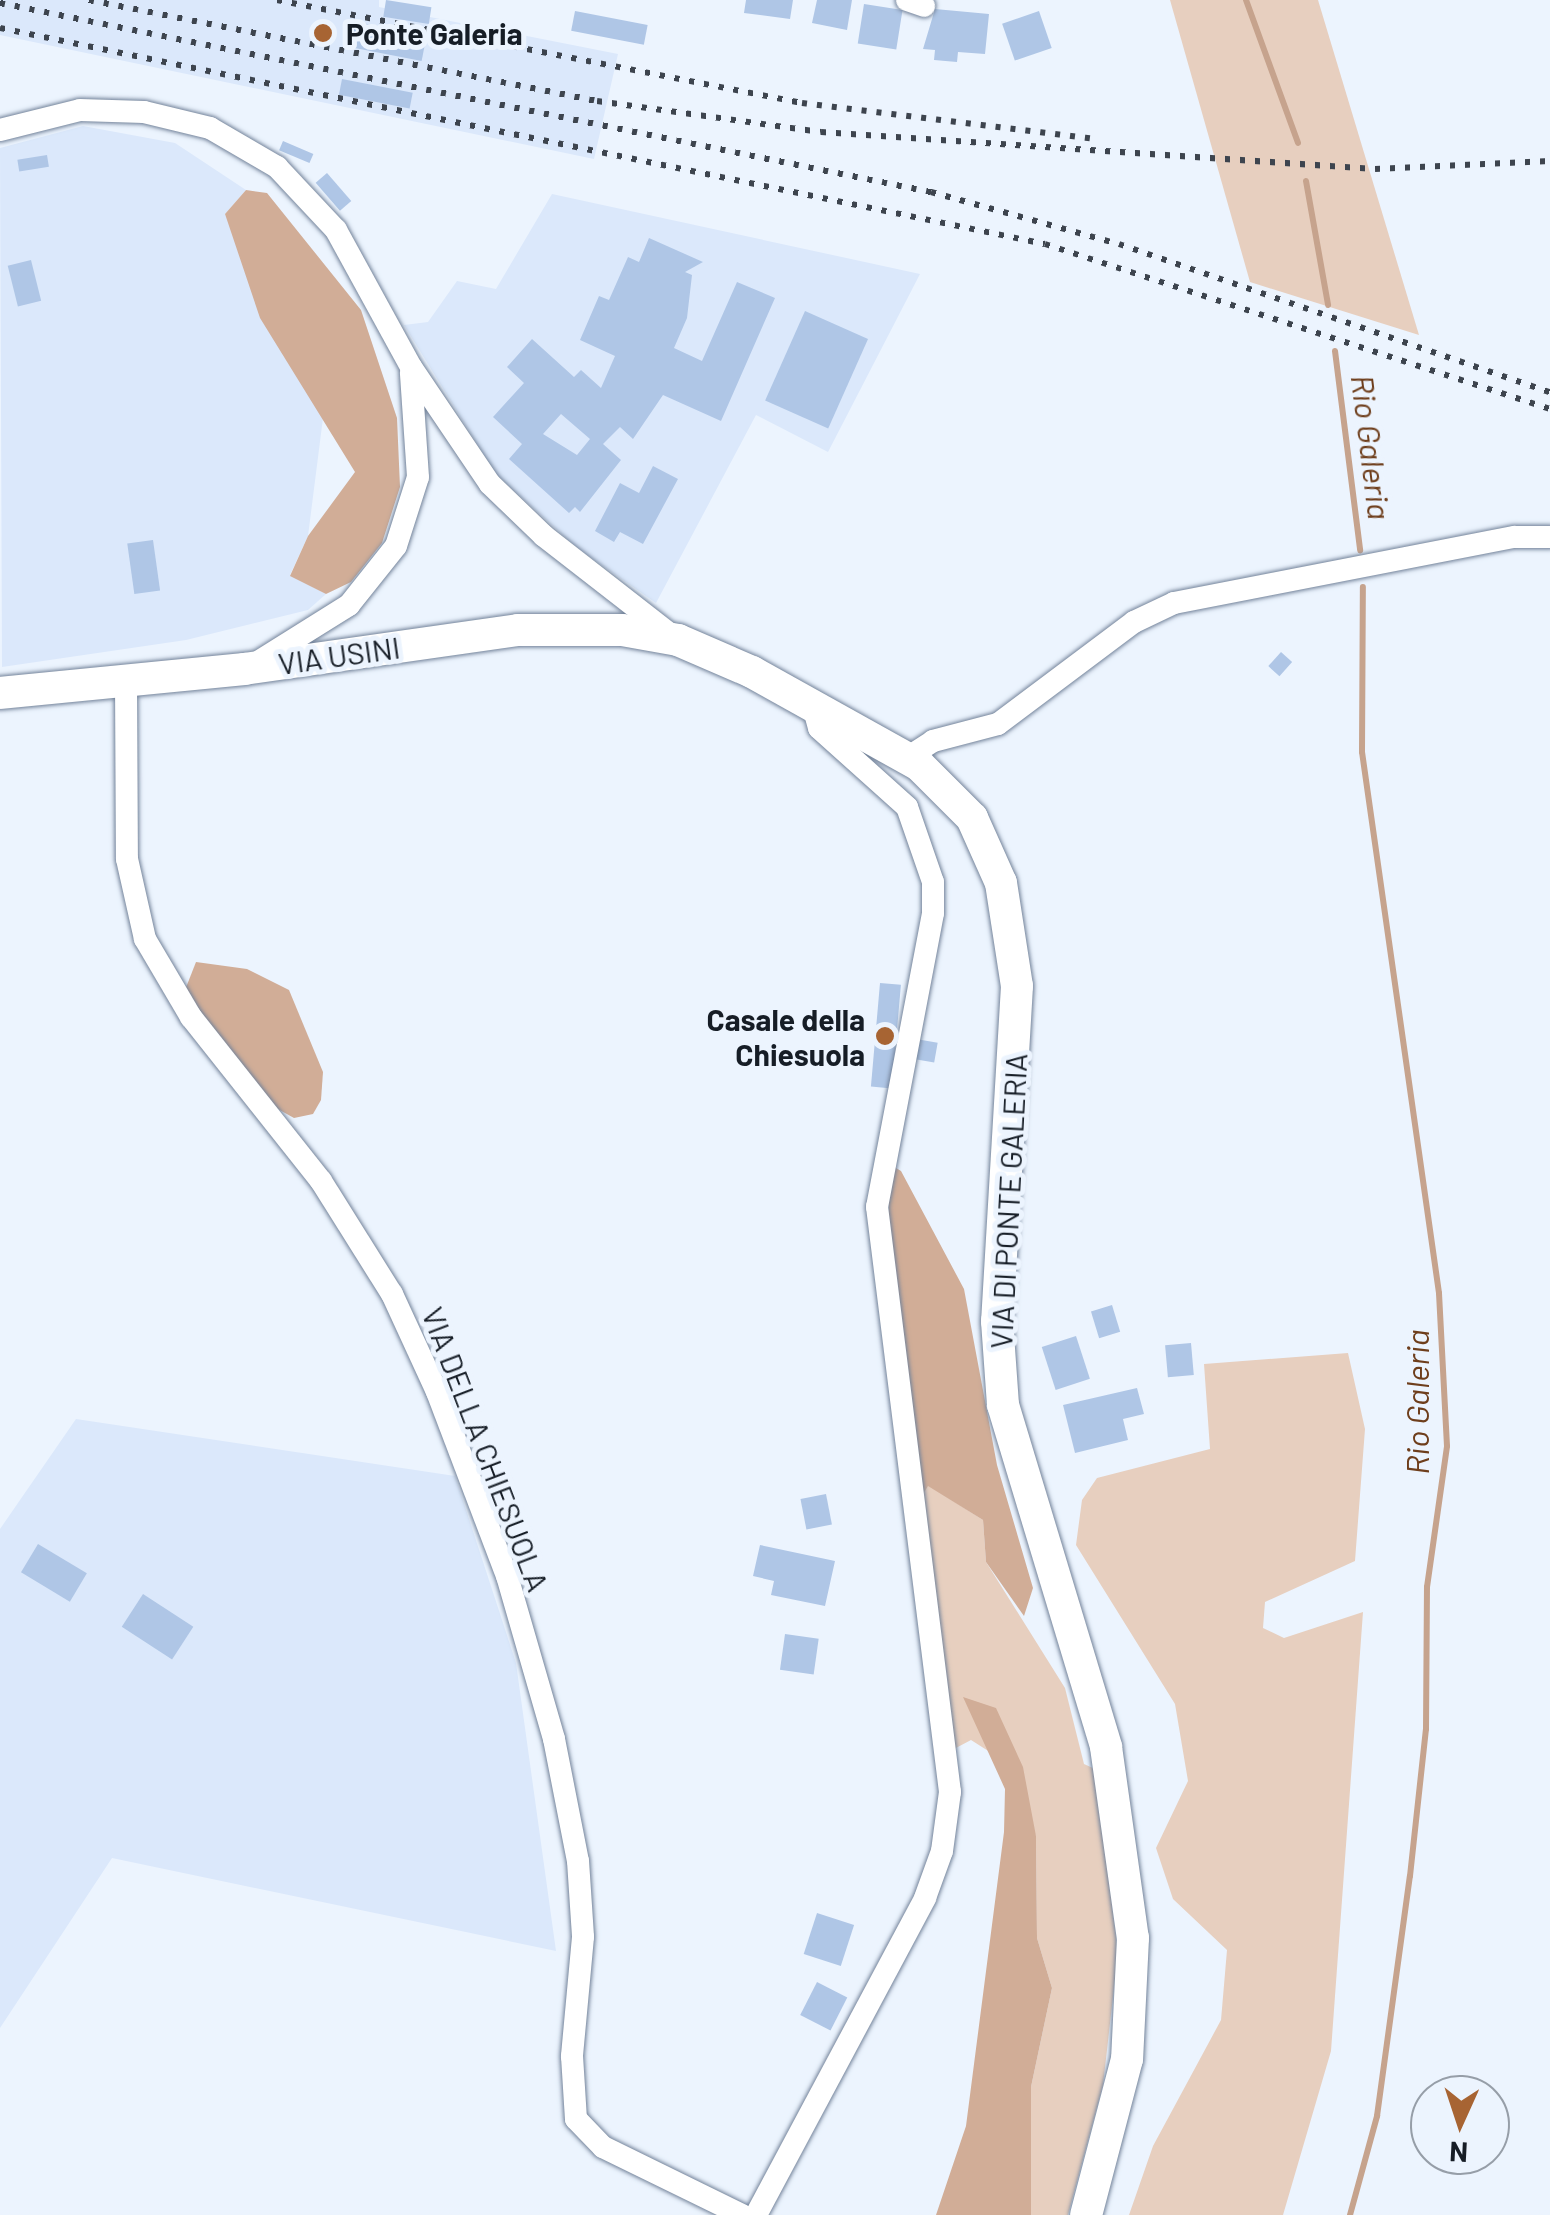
<!DOCTYPE html>
<html>
<head>
<meta charset="utf-8">
<style>
	body { margin:0 }
	#map { position:relative; width:1550px; height:2215px; overflow:hidden; background:#ecf4fe; font-family:Barlow,sans-serif }
	div>[style] { position:absolute }
	.built>* { inset:0; background:#dbe8fb }
	.green>* { inset:0; background:#e7cfbf }
	.forest>* { inset:0; background:#d1ad97 }
	.stream>* { height:6px; margin:-3px; padding:0 3px; transform-origin:3px; border-radius:3px; background:#c6a38d }
	.building>* { inset:0; background:#afc6e6; transform-origin:0 0 }
	.roads { filter:drop-shadow(0 0 2px #73839a) drop-shadow(0 0 2px #73839a) }
	.minor>* { height:22px; margin:-11px; padding:0 11px; transform-origin:11px; border-radius:11px; background:#fff }
	.secondary>* { height:32px; margin:-16px; padding:0 16px; transform-origin:16px; border-radius:16px; background:#fff }
	.rail>* { height:6px; margin-top:-3px; transform-origin:0; background:repeating-linear-gradient(90deg,#3d444e 0 5px,transparent 0 15px) }
	.dots>* { width:28px; height:28px; translate:-50% -50%; box-sizing:border-box; border:5px solid #ecf4fe; border-radius:50% }
	span { translate:-50% -50%; white-space:nowrap; text-align:center; line-height:1.15; -webkit-text-stroke:10px #ecf4fe; paint-order:stroke }
	.poi-label { font-size:30px; color:#161d26; font-weight:700 }
	.left { translate:0 -50%; text-align:left }
	.right { translate:-100% -50%; text-align:right }
	.street-label { font-size:30px; color:#161d26 }
	.water-label { font-size:32px; color:#6e3e1c; font-style:italic }
	.north { position:absolute; left:1410px; top:2075px; width:100px; height:100px; box-sizing:border-box; background:#ecf4fe; border:2px solid #969ea8; border-radius:50%; rotate:183deg; font-size:28px; font-weight:700; line-height:40px; text-align:center; color:#161d26 }
	.north::after { content:''; display:block; margin:auto; width:35px; height:45px; background:#a76433; clip-path:polygon(50% 0,100% 100%,50% 72%,0 100%) }
</style>
</head>
<body>
<div id="map">
	<div class="built">
		<div style="clip-path:polygon(0 0,379px 0,379px 7px,618px 54px,594px 159px,0 35px)"></div>
		<div style="clip-path:polygon(83px 126px,175px 143px,246px 190px,225px 214px,323px 418px,308px 536px,290px 575px,326px 594px,308px 610px,186px 640px,2px 667px,0 148px)"></div>
		<div style="clip-path:polygon(552px 194px,920px 274px,828px 452px,756px 415px,656px 603px,576px 547px,495px 473px,404px 325px,428px 322px,457px 281px,496px 289px)"></div>
		<div style="clip-path:polygon(76px 1419px,455px 1476px,516px 1663px,556px 1951px,112px 1858px,0 2028px,0 1529px)"></div>
	</div>
	<div class="green">
		<div style="clip-path:polygon(1170px 0,1318px 0,1419px 335px,1250px 282px)"></div>
		<div style="clip-path:polygon(1348px 1353px,1365px 1429px,1355px 1561px,1265px 1602px,1263px 1628px,1284px 1638px,1363px 1612px,1331px 2051px,1283px 2215px,1129px 2215px,1153px 2146px,1221px 2020px,1227px 1950px,1173px 1899px,1156px 1848px,1188px 1781px,1175px 1704px,1076px 1545px,1082px 1500px,1097px 1478px,1210px 1449px,1204px 1364px)"></div>
		<div style="clip-path:polygon(928px 1485px,983px 1520px,986px 1562px,1065px 1688px,1084px 1764px,1095px 1769px,1118px 1953px,1103px 2085px,1068px 2215px,1031px 2215px,1031px 2087px,1052px 1988px,1037px 1938px,1036px 1836px,965px 1698px,993px 1754px,971px 1740px,954px 1749px,919px 1501px)"></div>
	</div>
	<div class="forest">
		<div style="clip-path:polygon(246px 190px,267px 193px,361px 310px,397px 418px,400px 487px,382px 543px,351px 582px,326px 594px,290px 576px,308px 536px,355px 472px,260px 318px,225px 214px)"></div>
		<div style="clip-path:polygon(196px 962px,247px 969px,289px 990px,323px 1072px,321px 1100px,313px 1114px,294px 1118px,267px 1103px,195px 1014px,185px 990px)"></div>
		<div style="clip-path:polygon(891px 1165px,901px 1171px,964px 1289px,997px 1465px,1033px 1588px,1024px 1616px,986px 1562px,983px 1520px,928px 1486px,919px 1501px,886px 1257px)"></div>
		<div style="clip-path:polygon(963px 1697px,996px 1708px,1023px 1767px,1036px 1836px,1037px 1938px,1052px 1988px,1031px 2087px,1031px 2215px,936px 2215px,966px 2126px,1004px 1832px,1005px 1789px)"></div>
	</div>
	<div class="stream">
		<div style="left:1246px;top:0;width:152px;rotate:70deg"></div>
		<div style="left:1306px;top:181px;width:126px;rotate:79.9deg"></div>
		<div style="left:1335px;top:351px;width:201px;rotate:82.8deg"></div>
		<div style="left:1350px;top:2215px;width:103px;rotate:-74.7deg"></div>
		<div style="left:1377px;top:2116px;width:242px;rotate:-82.2deg"></div>
		<div style="left:1410px;top:1876px;width:148px;rotate:-83.8deg"></div>
		<div style="left:1426px;top:1729px;width:142px;rotate:-89.6deg"></div>
		<div style="left:1427px;top:1587px;width:142px;rotate:-81.9deg"></div>
		<div style="left:1447px;top:1446px;width:153px;rotate:-93deg"></div>
		<div style="left:1439px;top:1293px;width:546px;rotate:-98.1deg"></div>
		<div style="left:1362px;top:752px;width:165px;rotate:-89.7deg"></div>
	</div>
	<div class="building">
		<div style="left:386px;top:0;width:46px;height:17px;rotate:9deg"></div>
		<div style="clip-path:polygon(746px 0,793px 0,790px 19px,744px 13px)"></div>
		<div style="clip-path:polygon(817px 0,852px 0,847px 30px,812px 23px)"></div>
		<div style="left:864px;top:4px;width:39px;height:40px;rotate:9deg"></div>
		<div style="clip-path:polygon(935px 9px,989px 14px,985px 54px,958px 52px,957px 62px,934px 60px,935px 50px,923px 49px)"></div>
		<div style="left:575px;top:11px;width:74px;height:20px;rotate:11deg"></div>
		<div style="left:1039px;top:11px;width:39px;height:39px;rotate:71deg"></div>
		<div style="left:352px;top:21px;width:76px;height:26px;rotate:11deg"></div>
		<div style="left:342px;top:79px;width:72px;height:16px;rotate:11deg"></div>
		<div style="left:283px;top:141px;width:33px;height:10px;rotate:23deg"></div>
		<div style="left:47px;top:155px;width:12px;height:30px;rotate:81deg"></div>
		<div style="left:327px;top:173px;width:37px;height:15px;rotate:49deg"></div>
		<div style="clip-path:polygon(evenodd,649px 238px,703px 262px,685px 272px,692px 275px,687px 318px,674px 348px,702px 361px,737px 282px,775px 298px,721px 421px,663px 395px,633px 439px,620px 427px,603px 444px,621px 460px,580px 512px,575px 507px,569px 513px,509px 459px,522px 444px,493px 417px,524px 383px,507px 367px,532px 339px,574px 377px,581px 370px,601px 388px,615px 356px,580px 340px,599px 296px,609px 300px,628px 257px,639px 262px,649px 238px,561px 414px,590px 439px,577px 455px,543px 434px,561px 414px)"></div>
		<div style="left:31px;top:260px;width:42px;height:24px;rotate:76deg"></div>
		<div style="left:805px;top:311px;width:69px;height:98px;rotate:24deg"></div>
		<div style="clip-path:polygon(653px 466px,678px 479px,643px 544px,620px 532px,614px 542px,595px 531px,620px 483px,639px 493px)"></div>
		<div style="left:153px;top:540px;width:51px;height:26px;rotate:82deg"></div>
		<div style="left:1281px;top:652px;width:15px;height:19px;rotate:42deg"></div>
		<div style="left:880px;top:983px;width:21px;height:104px;rotate:5deg"></div>
		<div style="left:916px;top:1039px;width:22px;height:20px;rotate:10deg"></div>
		<div style="left:1112px;top:1305px;width:28px;height:22px;rotate:73deg"></div>
		<div style="left:1076px;top:1336px;width:45px;height:36px;rotate:72deg"></div>
		<div style="left:1191px;top:1343px;width:32px;height:26px;rotate:85deg"></div>
		<div style="clip-path:polygon(1137px 1388px,1144px 1414px,1123px 1419px,1128px 1440px,1075px 1453px,1063px 1405px)"></div>
		<div style="left:826px;top:1494px;width:31px;height:26px;rotate:79deg"></div>
		<div style="left:38px;top:1544px;width:57px;height:33px;rotate:31deg"></div>
		<div style="clip-path:polygon(760px 1545px,835px 1561px,825px 1606px,771px 1595px,774px 1581px,753px 1576px)"></div>
		<div style="left:143px;top:1594px;width:60px;height:39px;rotate:33deg"></div>
		<div style="left:785px;top:1634px;width:34px;height:36px;rotate:8deg"></div>
		<div style="left:817px;top:1913px;width:39px;height:43px;rotate:18deg"></div>
		<div style="left:817px;top:1982px;width:34px;height:37px;rotate:27deg"></div>
	</div>
	<div class="roads">
		<div class="minor">
			<div style="left:907px;top:0;width:18px;rotate:19deg"></div>
			<div style="left:0;top:130px;width:82px;rotate:-14deg"></div>
			<div style="left:80px;top:110px;width:64px;rotate:1.8deg"></div>
			<div style="left:144px;top:112px;width:68px;rotate:13.6deg"></div>
			<div style="left:210px;top:128px;width:78px;rotate:30.2deg"></div>
			<div style="left:277px;top:167px;width:86px;rotate:46.9deg"></div>
			<div style="left:336px;top:230px;width:156px;rotate:61.3deg"></div>
			<div style="left:411px;top:367px;width:141px;rotate:56deg"></div>
			<div style="left:490px;top:484px;width:75px;rotate:43.9deg"></div>
			<div style="left:544px;top:536px;width:161px;rotate:37.9deg"></div>
			<div style="left:261px;top:660px;width:104px;rotate:-32deg"></div>
			<div style="left:349px;top:605px;width:75px;rotate:-51.5deg"></div>
			<div style="left:396px;top:546px;width:72px;rotate:-72.3deg"></div>
			<div style="left:418px;top:477px;width:104px;rotate:-93.9deg"></div>
			<div style="left:126px;top:681px;width:178px;rotate:89.7deg"></div>
			<div style="left:127px;top:859px;width:82px;rotate:77.3deg"></div>
			<div style="left:145px;top:939px;width:91px;rotate:59.5deg"></div>
			<div style="left:191px;top:1017px;width:209px;rotate:51.6deg"></div>
			<div style="left:321px;top:1181px;width:133px;rotate:57.9deg"></div>
			<div style="left:392px;top:1294px;width:108px;rotate:65.3deg"></div>
			<div style="left:437px;top:1392px;width:197px;rotate:69.2deg"></div>
			<div style="left:507px;top:1576px;width:170px;rotate:73.9deg"></div>
			<div style="left:554px;top:1739px;width:124px;rotate:78.9deg"></div>
			<div style="left:578px;top:1861px;width:76px;rotate:86.2deg"></div>
			<div style="left:583px;top:1937px;width:120px;rotate:95.3deg"></div>
			<div style="left:572px;top:2056px;width:63px;rotate:86.4deg"></div>
			<div style="left:576px;top:2119px;width:39px;rotate:46deg"></div>
			<div style="left:603px;top:2147px;width:155px;rotate:26.1deg"></div>
			<div style="left:907px;top:758px;width:31px;rotate:-33deg"></div>
			<div style="left:933px;top:741px;width:67px;rotate:-14.7deg"></div>
			<div style="left:998px;top:724px;width:170px;rotate:-36.9deg"></div>
			<div style="left:1134px;top:622px;width:44px;rotate:-25.4deg"></div>
			<div style="left:1174px;top:603px;width:347px;rotate:-11deg"></div>
			<div style="left:1515px;top:537px;width:35px"></div>
			<div style="left:756px;top:2215px;width:359px;rotate:-61.9deg"></div>
			<div style="left:925px;top:1898px;width:50px;rotate:-70.1deg"></div>
			<div style="left:942px;top:1851px;width:60px;rotate:-82.3deg"></div>
			<div style="left:950px;top:1792px;width:590px;rotate:-97.11deg"></div>
			<div style="left:877px;top:1207px;width:299px;rotate:-79.2deg"></div>
			<div style="left:933px;top:913px;width:31px;rotate:-90deg"></div>
			<div style="left:933px;top:882px;width:79px;rotate:-109.1deg"></div>
			<div style="left:907px;top:807px;width:118px;rotate:-138.1deg"></div>
			<div style="left:819px;top:728px;width:23px;rotate:-105deg"></div>
		</div>
		<div class="secondary">
			<div style="left:0;top:693px;width:245px;rotate:-5.6deg"></div>
			<div style="left:244px;top:669px;width:277px;rotate:-8.1deg"></div>
			<div style="left:518px;top:630px;width:104px"></div>
			<div style="left:622px;top:630px;width:57px;rotate:10.1deg"></div>
			<div style="left:678px;top:640px;width:81px;rotate:23.4deg"></div>
			<div style="left:752px;top:672px;width:191px;rotate:29.1deg"></div>
			<div style="left:919px;top:765px;width:75px;rotate:45deg"></div>
			<div style="left:972px;top:818px;width:71px;rotate:66deg"></div>
			<div style="left:1001px;top:883px;width:104px;rotate:81.2deg"></div>
			<div style="left:1017px;top:986px;width:336px;rotate:93.4deg"></div>
			<div style="left:997px;top:1321px;width:84px;rotate:85.9deg"></div>
			<div style="left:1003px;top:1405px;width:357px;rotate:73.2deg"></div>
			<div style="left:1106px;top:1747px;width:193px;rotate:82deg"></div>
			<div style="left:1133px;top:1938px;width:121px;rotate:92.8deg"></div>
			<div style="left:1127px;top:2059px;width:161px;rotate:104.7deg"></div>
		</div>
	</div>
	<div class="rail">
		<div style="left:89px;top:0;width:518px;rotate:11.24deg"></div>
		<div style="left:597px;top:101px;width:226px;rotate:7.9deg"></div>
		<div style="left:821px;top:132px;width:555px;rotate:3.82deg"></div>
		<div style="left:1375px;top:169px;width:175px;rotate:-2.6deg"></div>
		<div style="left:277px;top:0;width:535px;rotate:11.1deg"></div>
		<div style="left:802px;top:103px;width:296px;rotate:7deg"></div>
		<div style="left:0;top:3px;width:950px;rotate:11.48deg"></div>
		<div style="left:931px;top:192px;width:195px;rotate:15.5deg"></div>
		<div style="left:1119px;top:244px;width:456px;rotate:19deg"></div>
		<div style="left:0;top:28px;width:1067px;rotate:11.68deg"></div>
		<div style="left:1045px;top:244px;width:531px;rotate:18.09deg"></div>
	</div>
	<div class="dots">
		<div style="left:323px;top:33px;background:#a76433"></div>
		<div style="left:885px;top:1036px;background:#a76433"></div>
	</div>
	<div class="poi-label">
		<span class="left" style="left:346px;top:33px">Ponte Galeria</span>
		<span class="right" style="left:865px;top:1036px">Casale della<br>Chiesuola</span>
	</div>
	<div class="street-label">
		<span style="left:339px;top:655px;rotate:-8deg">VIA USINI</span>
		<span style="left:1008px;top:1201px;rotate:-87deg">VIA DI PONTE GALERIA</span>
		<span style="left:486px;top:1449px;rotate:69deg">VIA DELLA CHIESUOLA</span>
	</div>
	<div class="water-label">
		<span style="left:1372px;top:447px;rotate:83deg">Rio Galeria</span>
		<span style="left:1416px;top:1402px;rotate:-90deg">Rio Galeria</span>
	</div>
	<div class="north">N</div>
</div>
</body>
</html>
